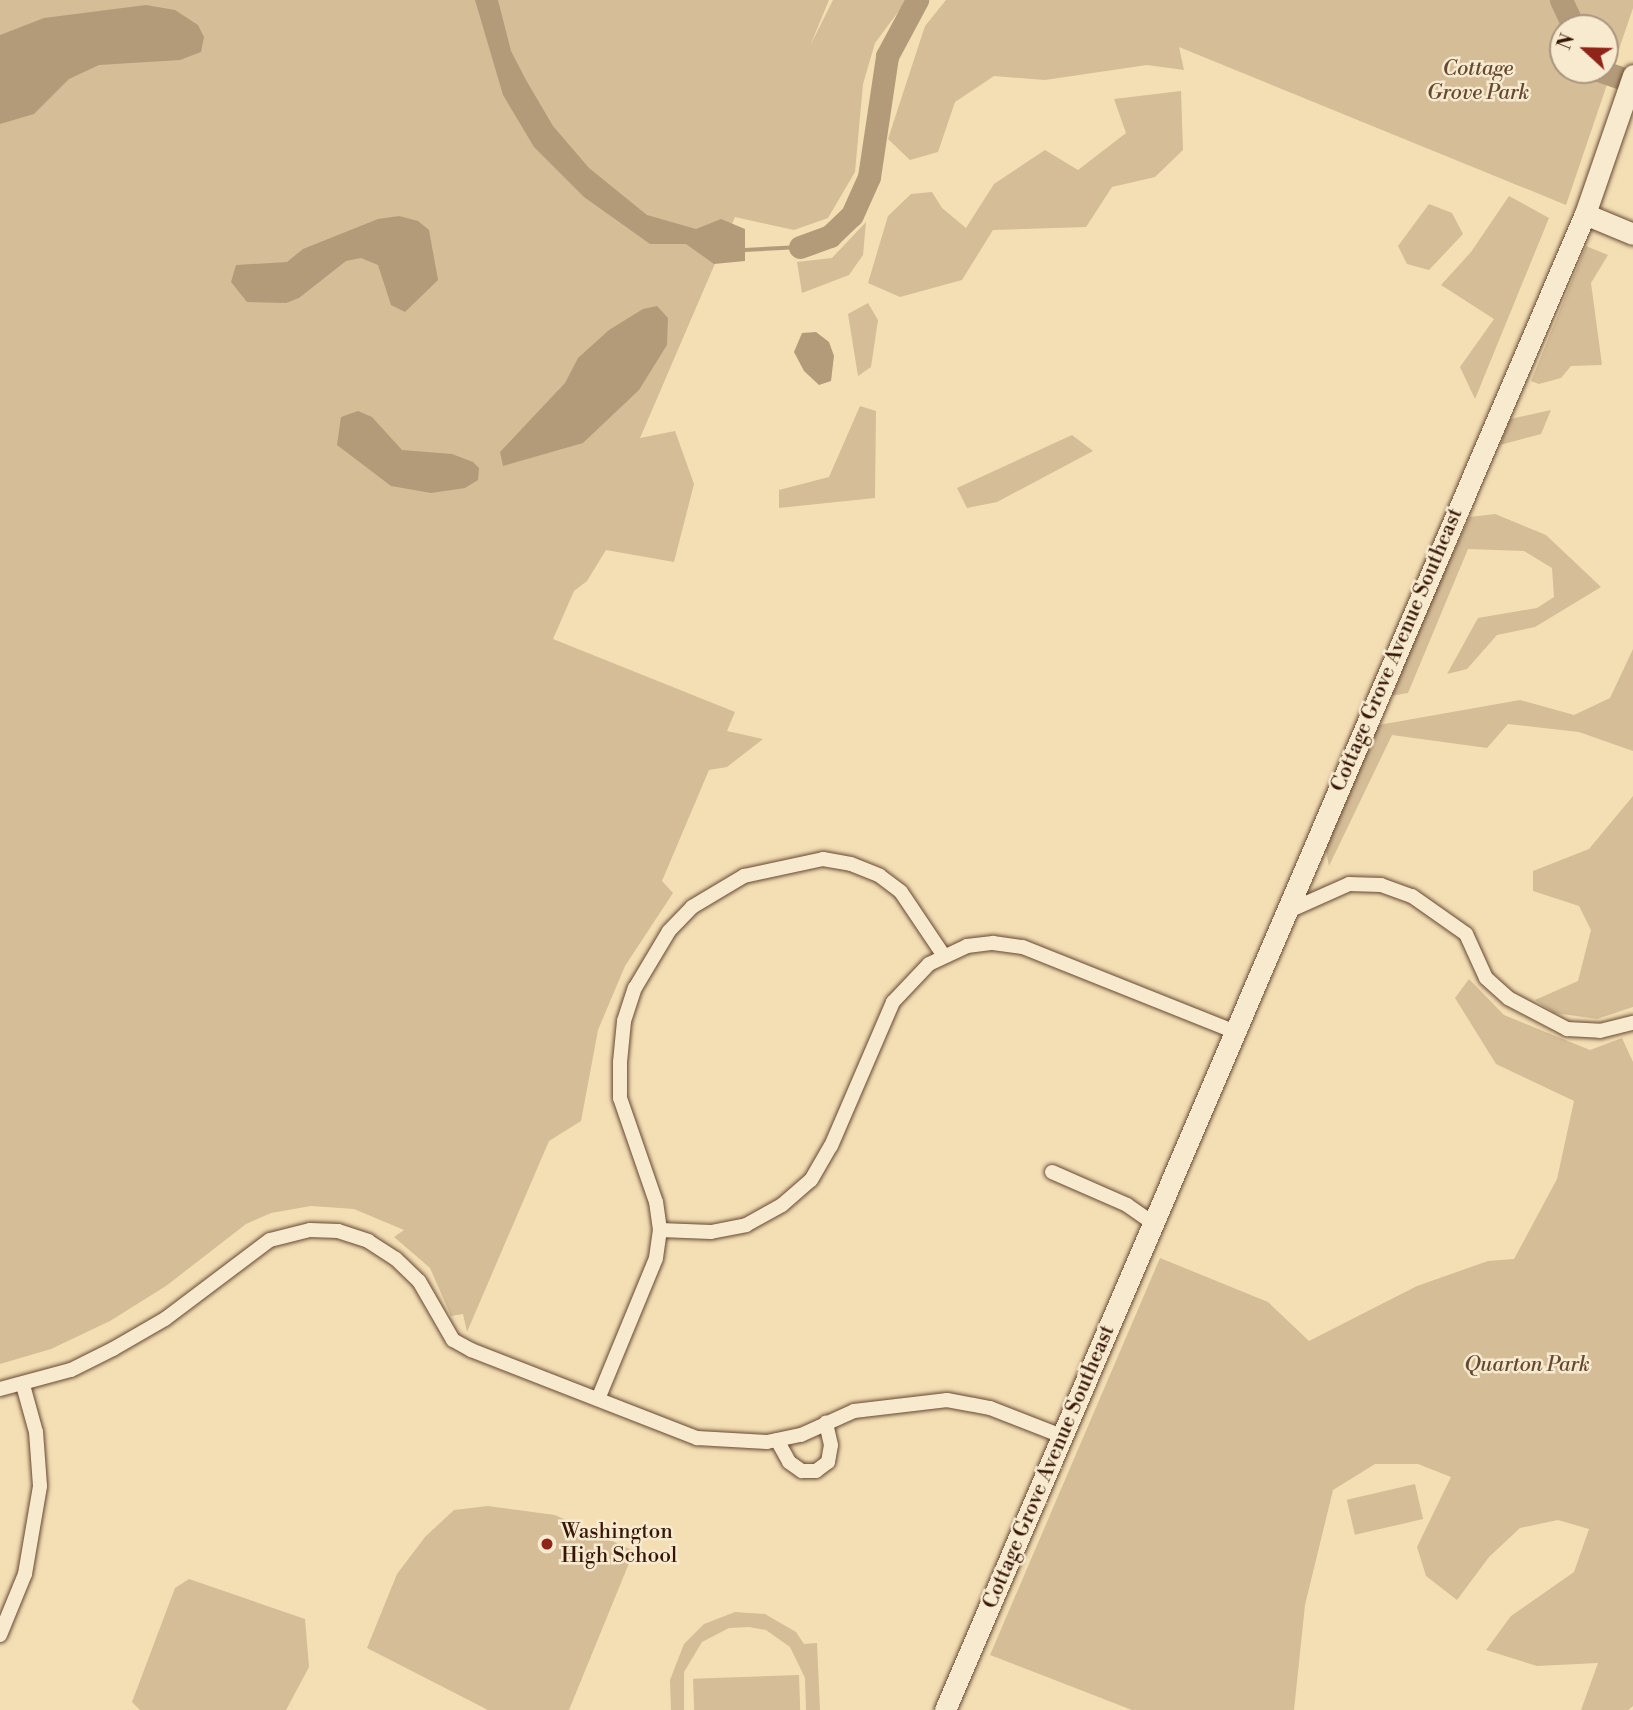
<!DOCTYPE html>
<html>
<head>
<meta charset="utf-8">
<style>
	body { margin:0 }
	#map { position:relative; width:1633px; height:1710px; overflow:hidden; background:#f4dfb5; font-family:"Libre Bodoni",serif }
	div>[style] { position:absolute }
	.green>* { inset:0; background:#d4bd97; transform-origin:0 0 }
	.water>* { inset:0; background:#b39b7a }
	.stream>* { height:3.5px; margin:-1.75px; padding:0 1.75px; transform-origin:1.75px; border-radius:1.75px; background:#b39b7a }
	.river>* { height:23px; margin:-11.5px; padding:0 11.5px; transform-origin:11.5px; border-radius:11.5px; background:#b39b7a }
	.roads { filter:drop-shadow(0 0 2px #664832) drop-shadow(0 0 2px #664832) }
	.street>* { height:14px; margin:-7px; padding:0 7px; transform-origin:7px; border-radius:7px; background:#f8eacf }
	.secondary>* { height:21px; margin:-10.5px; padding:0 10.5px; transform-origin:10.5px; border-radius:10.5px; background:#f8eacf }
	.dots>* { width:19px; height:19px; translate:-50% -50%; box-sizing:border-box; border:4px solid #f8eacf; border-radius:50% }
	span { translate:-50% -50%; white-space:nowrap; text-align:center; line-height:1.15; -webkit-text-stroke:5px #f8eacf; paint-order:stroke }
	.park-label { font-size:21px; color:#654832; font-style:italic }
	.street-label { font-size:21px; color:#361607 }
	.poi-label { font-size:21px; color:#361607 }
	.left { translate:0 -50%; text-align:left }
	.north { position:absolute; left:1549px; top:14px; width:70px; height:70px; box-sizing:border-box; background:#f8eacf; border:2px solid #aa957f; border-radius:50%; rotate:292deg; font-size:19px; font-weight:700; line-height:28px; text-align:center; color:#361607 }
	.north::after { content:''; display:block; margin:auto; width:24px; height:32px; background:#8f2418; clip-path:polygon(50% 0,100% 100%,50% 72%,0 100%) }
</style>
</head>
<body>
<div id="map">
	<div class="green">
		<div style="clip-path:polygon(0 0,829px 0,810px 46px,833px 0,907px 0,875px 43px,863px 84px,855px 172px,828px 218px,794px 230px,735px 217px,640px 438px,675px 431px,694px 484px,674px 562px,606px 550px,587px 581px,574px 591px,553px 639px,735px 712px,727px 731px,763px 739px,727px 767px,709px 770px,662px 881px,673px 893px,625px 966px,598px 1030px,581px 1121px,549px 1141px,467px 1332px,463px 1314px,451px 1316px,430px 1268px,394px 1237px,404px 1230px,354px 1209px,311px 1206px,271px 1213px,246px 1224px,166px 1286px,110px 1321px,51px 1349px,0 1364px)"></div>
		<div style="clip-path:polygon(evenodd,946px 0,1633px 0,1633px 8px,1566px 205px,1179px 47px,1184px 70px,1147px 65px,1045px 80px,994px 76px,955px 102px,938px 152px,910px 160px,888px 139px,925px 26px,946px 0,1605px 28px,1605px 70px,1563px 70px,1563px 28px,1605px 28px)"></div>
		<div style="clip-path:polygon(1181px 91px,1183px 150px,1155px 177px,1112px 187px,1086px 227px,993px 230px,962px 280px,900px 297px,868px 283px,888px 216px,911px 194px,932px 192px,942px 208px,966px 228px,994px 184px,1045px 150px,1078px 170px,1126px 133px,1114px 99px)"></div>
		<div style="clip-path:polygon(1509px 196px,1549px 218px,1475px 399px,1460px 367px,1494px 319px,1441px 285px,1471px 252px)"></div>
		<div style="clip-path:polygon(1429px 204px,1452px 213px,1463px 234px,1429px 270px,1407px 264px,1398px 246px)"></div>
		<div style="clip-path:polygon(866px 222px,863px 255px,849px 275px,802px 293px,797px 262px,832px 258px)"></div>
		<div style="clip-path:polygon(1586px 246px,1608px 255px,1591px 283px,1602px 365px,1571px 366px,1561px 378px,1539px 384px,1531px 381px)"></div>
		<div style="clip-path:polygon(868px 303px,878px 320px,871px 367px,858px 376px,848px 314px)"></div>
		<div style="clip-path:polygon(860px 406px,876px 411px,875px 498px,779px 508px,779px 490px,829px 477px)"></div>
		<div style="clip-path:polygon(1551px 410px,1541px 434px,1500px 445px,1510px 419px)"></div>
		<div style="clip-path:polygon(1072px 435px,1093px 451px,997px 502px,967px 508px,957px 488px)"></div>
		<div style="clip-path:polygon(1495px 514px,1546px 535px,1601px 587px,1535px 627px,1497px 635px,1467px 669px,1447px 674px,1478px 618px,1537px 608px,1554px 597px,1552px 568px,1524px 551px,1468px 549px,1408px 693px,1384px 697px,1470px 517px)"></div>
		<div style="clip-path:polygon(1633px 649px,1633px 751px,1579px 732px,1508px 724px,1487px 748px,1392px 735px,1329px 866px,1325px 846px,1373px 726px,1520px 700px,1574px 715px,1610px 698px)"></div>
		<div style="clip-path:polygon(1633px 796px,1633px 1007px,1597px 1019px,1555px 1013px,1535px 1000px,1578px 981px,1591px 930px,1579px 906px,1533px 891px,1533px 871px,1589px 849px)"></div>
		<div style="clip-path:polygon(1469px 979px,1504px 1015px,1590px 1050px,1622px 1038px,1633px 1062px,1633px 1706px,1628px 1710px,1581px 1710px,1598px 1663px,1537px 1666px,1486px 1650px,1511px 1616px,1574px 1572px,1589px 1529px,1558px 1520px,1520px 1528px,1489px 1557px,1457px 1600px,1426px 1576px,1417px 1547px,1451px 1477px,1418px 1464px,1375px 1464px,1333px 1490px,1305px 1605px,1294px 1710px,1132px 1710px,990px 1655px,1160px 1258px,1268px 1302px,1309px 1341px,1417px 1286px,1488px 1261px,1514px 1259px,1557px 1179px,1574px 1101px,1496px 1064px,1455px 998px)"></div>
		<div style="left:1415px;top:1484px;width:36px;height:70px;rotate:77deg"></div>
		<div style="clip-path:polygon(488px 1506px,555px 1515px,634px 1551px,569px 1710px,488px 1710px,367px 1648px,397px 1574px,425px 1537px,454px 1510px)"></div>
		<div style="clip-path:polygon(189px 1579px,305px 1619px,309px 1667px,286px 1710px,140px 1710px,132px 1702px,175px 1588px)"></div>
		<div style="clip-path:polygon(735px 1612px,765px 1614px,796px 1632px,804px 1644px,817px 1643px,820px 1710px,806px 1710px,805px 1678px,790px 1647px,766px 1630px,749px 1627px,729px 1628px,702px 1642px,684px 1672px,684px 1710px,671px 1710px,670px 1680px,684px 1644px,704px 1624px)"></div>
		<div style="left:799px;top:1675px;width:35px;height:106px;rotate:88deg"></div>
	</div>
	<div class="water">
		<div style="clip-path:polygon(475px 0,498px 0,511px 51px,526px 80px,553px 126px,589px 168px,647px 215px,696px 229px,721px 219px,745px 229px,745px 261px,714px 264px,686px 244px,650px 244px,584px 197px,534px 147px,503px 95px)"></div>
		<div style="clip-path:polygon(146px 5px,175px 10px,198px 25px,204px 37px,201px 52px,180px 60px,99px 65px,69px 79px,34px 114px,0 124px,0 35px,44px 18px)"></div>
		<div style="clip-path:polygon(399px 216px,418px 221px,429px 230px,438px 280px,405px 312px,391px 305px,378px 265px,361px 258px,346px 261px,299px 298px,286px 303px,247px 302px,231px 282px,236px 265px,287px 262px,303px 249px,378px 219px)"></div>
		<div style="clip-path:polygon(657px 306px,668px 318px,667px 345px,639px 390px,583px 443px,503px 466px,500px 452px,565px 383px,578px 358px,609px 330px,643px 309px)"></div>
		<div style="clip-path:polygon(816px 332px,829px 342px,834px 356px,831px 381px,819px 385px,804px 371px,794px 352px,802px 333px)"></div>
		<div style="clip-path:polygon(358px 411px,372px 417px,402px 450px,452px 454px,473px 462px,479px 468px,478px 480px,465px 488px,431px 493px,391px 486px,337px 445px,341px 417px)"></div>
	</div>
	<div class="stream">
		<div style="left:744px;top:250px;width:56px;rotate:-3.1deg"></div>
	</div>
	<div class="river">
		<div style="left:1561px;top:0;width:31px;rotate:65deg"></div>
		<div style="left:1598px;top:70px;width:37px;rotate:19deg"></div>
		<div style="left:800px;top:247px;width:32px;rotate:-20deg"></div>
		<div style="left:830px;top:236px;width:30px;rotate:-44deg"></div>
		<div style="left:852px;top:215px;width:42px;rotate:-65.9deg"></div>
		<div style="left:869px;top:177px;width:122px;rotate:-81.5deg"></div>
		<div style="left:887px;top:56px;width:64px;rotate:-61.8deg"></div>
	</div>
	<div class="roads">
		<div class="street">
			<div style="left:1284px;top:913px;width:71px;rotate:-24deg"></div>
			<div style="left:1349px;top:884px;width:32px;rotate:2deg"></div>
			<div style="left:1381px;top:885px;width:33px;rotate:20deg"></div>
			<div style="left:1412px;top:896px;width:66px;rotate:35.1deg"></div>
			<div style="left:1466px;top:934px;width:48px;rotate:65.6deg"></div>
			<div style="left:1486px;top:978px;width:30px;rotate:42deg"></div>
			<div style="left:1508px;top:998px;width:67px;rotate:27.7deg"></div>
			<div style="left:1567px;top:1029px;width:33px;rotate:3deg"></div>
			<div style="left:1600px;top:1031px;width:34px;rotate:-14deg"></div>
			<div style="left:1052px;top:1172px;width:82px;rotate:23.7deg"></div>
			<div style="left:1127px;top:1205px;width:32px;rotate:35deg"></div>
			<div style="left:660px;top:1230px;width:51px;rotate:2.2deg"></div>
			<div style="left:711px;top:1232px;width:36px;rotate:-11deg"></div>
			<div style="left:746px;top:1225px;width:41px;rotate:-29.1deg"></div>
			<div style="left:782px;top:1205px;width:38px;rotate:-41deg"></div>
			<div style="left:811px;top:1180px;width:39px;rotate:-60deg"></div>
			<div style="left:831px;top:1146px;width:157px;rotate:-66.7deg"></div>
			<div style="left:893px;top:1002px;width:52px;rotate:-46.5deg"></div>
			<div style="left:929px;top:964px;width:42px;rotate:-25.3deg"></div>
			<div style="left:967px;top:946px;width:26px;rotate:-7deg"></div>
			<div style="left:993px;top:943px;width:30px;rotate:8deg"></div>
			<div style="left:1023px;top:947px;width:228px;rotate:21.8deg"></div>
			<div style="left:0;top:1389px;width:73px;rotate:-15deg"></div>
			<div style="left:71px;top:1370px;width:47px;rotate:-26.6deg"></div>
			<div style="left:113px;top:1349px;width:60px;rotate:-30deg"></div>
			<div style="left:165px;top:1319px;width:131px;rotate:-37deg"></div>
			<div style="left:270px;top:1240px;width:41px;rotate:-14deg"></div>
			<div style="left:310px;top:1230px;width:28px;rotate:2deg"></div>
			<div style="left:338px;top:1231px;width:32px;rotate:18deg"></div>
			<div style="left:368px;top:1241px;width:33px;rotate:33deg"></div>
			<div style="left:396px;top:1259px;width:32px;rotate:44deg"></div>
			<div style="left:419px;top:1281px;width:68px;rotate:60deg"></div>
			<div style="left:453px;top:1340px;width:21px;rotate:29deg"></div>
			<div style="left:471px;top:1350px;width:243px;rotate:21.3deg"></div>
			<div style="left:697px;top:1438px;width:70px;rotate:3.3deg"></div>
			<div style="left:767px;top:1442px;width:35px;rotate:-12deg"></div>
			<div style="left:801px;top:1435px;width:58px;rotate:-24.4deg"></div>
			<div style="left:854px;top:1411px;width:94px;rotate:-6.7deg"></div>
			<div style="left:947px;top:1400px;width:44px;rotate:10.5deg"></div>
			<div style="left:990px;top:1408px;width:77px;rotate:21.3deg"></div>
			<div style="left:598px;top:1399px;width:152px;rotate:-67.6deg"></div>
			<div style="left:656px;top:1258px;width:28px;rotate:-82deg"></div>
			<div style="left:660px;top:1230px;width:28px;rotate:-98deg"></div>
			<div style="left:656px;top:1202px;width:110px;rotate:-109.1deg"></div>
			<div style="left:620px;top:1098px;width:36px;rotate:-90deg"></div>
			<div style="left:620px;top:1062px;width:41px;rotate:-84.4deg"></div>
			<div style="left:624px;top:1021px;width:35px;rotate:-72deg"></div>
			<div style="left:635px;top:988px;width:66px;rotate:-59.2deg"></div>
			<div style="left:669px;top:931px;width:33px;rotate:-46deg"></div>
			<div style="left:692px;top:907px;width:61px;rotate:-30.8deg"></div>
			<div style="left:744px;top:876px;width:81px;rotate:-12.1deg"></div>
			<div style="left:823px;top:859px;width:28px;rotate:10deg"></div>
			<div style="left:851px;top:864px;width:31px;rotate:22deg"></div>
			<div style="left:880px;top:876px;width:26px;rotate:37deg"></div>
			<div style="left:901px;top:892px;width:77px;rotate:56.1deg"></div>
			<div style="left:777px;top:1440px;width:25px;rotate:61deg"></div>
			<div style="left:789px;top:1462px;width:16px;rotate:35deg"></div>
			<div style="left:802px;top:1471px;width:14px"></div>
			<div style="left:816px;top:1471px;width:15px;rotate:-37deg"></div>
			<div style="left:828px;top:1462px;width:17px;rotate:-80deg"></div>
			<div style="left:831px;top:1445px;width:23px;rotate:-103deg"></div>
			<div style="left:0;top:1635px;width:66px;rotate:-67.7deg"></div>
			<div style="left:25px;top:1574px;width:89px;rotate:-80.3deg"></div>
			<div style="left:40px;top:1486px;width:54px;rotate:-94.2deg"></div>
			<div style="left:36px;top:1432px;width:49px;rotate:-105.5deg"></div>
		</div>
		<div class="secondary">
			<div style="left:1585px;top:214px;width:52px;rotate:22.6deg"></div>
			<div style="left:945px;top:1710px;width:1627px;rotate:-66.84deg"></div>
			<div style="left:1585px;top:214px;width:147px;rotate:-70.9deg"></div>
		</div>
	</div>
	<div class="dots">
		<div style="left:547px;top:1544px;background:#8f2418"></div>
	</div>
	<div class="park-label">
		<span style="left:1478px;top:81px">Cottage<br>Grove Park</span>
		<span style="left:1527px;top:1365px">Quarton Park</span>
	</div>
	<div class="street-label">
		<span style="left:1397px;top:650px;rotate:-67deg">Cottage Grove Avenue Southeast</span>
		<span style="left:1049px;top:1467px;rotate:-67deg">Cottage Grove Avenue Southeast</span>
	</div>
	<div class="poi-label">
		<span class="left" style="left:561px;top:1544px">Washington<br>High School</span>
	</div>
	<div class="north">N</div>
</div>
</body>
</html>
